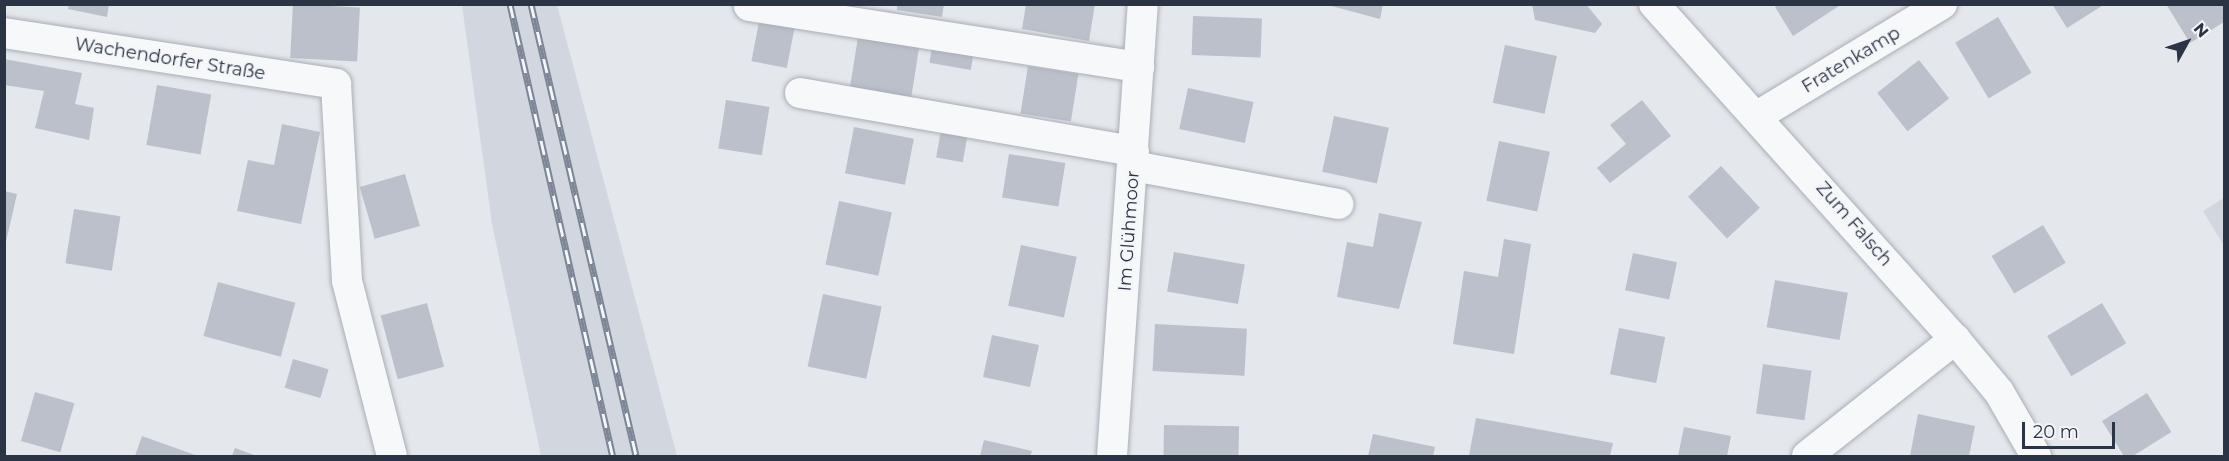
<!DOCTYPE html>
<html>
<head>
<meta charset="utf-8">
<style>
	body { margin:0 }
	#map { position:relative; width:2229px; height:461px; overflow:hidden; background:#e4e7ec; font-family:Montserrat,sans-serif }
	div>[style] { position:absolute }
	.built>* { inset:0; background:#d2d6de }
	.building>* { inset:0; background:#bbc0ca; transform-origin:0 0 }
	.roads { filter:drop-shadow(0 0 2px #a9aeb7) drop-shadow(0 0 2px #a9aeb7) }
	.minor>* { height:30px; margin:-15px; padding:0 15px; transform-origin:15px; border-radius:15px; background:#f7f8fa }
	.rail>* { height:7px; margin-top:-3.5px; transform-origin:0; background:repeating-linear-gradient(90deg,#f4f6f9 0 14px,#7d8696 0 28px); box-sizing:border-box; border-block:2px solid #7d8696 }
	span { translate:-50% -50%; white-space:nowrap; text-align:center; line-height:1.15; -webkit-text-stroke:4.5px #f4f6f9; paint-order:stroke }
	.street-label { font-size:18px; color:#2b3445 }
	.frame { position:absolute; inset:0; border:6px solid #2b3445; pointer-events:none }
	.north { position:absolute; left:2157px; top:12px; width:60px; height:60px; -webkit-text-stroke:4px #f4f6f9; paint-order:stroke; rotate:50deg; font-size:16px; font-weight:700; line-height:24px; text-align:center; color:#2b3445 }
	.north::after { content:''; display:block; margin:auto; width:21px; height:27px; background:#2b3445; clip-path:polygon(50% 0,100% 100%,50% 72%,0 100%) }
	.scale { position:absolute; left:2022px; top:422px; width:93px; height:27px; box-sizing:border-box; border:3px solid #2b3445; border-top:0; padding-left:8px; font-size:18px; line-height:21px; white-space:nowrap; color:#2b3445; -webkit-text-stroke:4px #f4f6f9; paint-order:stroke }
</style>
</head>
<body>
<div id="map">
	<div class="built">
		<div style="clip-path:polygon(462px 5px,557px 5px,677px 456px,541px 456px,492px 224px)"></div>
		<div style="clip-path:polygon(2224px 198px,2224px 246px,2203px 211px)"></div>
	</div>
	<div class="building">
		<div style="clip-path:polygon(69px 4px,109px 4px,107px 17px,68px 9px)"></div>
		<div style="left:293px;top:4px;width:67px;height:54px;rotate:3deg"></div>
		<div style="clip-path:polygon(897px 4px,944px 4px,942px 17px,897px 10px)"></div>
		<div style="clip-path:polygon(1026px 4px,1095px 4px,1089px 41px,1022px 29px)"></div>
		<div style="clip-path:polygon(1324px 4px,1383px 4px,1380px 19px)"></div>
		<div style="clip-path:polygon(1532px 4px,1586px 4px,1602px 24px,1595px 33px,1535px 20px)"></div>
		<div style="clip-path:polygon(1779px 4px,1842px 4px,1793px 36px,1775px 7px)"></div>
		<div style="clip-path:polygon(2052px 4px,2105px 4px,2067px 28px)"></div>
		<div style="clip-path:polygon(2166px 4px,2224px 4px,2224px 22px,2190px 43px)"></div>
		<div style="left:1193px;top:16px;width:69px;height:39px;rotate:2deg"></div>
		<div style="left:760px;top:17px;width:36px;height:45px;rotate:11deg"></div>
		<div style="left:1998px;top:17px;width:65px;height:50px;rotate:59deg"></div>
		<div style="left:858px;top:37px;width:62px;height:51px;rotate:9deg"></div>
		<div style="left:933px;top:42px;width:42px;height:21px;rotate:10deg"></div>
		<div style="left:1505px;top:45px;width:53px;height:59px;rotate:12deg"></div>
		<div style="clip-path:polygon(4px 59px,82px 73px,75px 104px,94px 108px,89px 140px,35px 128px,44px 91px,4px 85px)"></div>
		<div style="left:1919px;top:60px;width:49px;height:53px;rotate:52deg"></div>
		<div style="left:1028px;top:66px;width:51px;height:48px;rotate:9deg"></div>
		<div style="left:157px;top:85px;width:55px;height:61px;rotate:10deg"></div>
		<div style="left:1188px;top:88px;width:67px;height:42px;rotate:12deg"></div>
		<div style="left:726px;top:100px;width:44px;height:49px;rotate:9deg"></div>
		<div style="clip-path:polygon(1642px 100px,1671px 136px,1610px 183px,1597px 168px,1626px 144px,1610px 125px)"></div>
		<div style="left:1334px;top:116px;width:56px;height:57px;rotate:12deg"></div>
		<div style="clip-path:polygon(282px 124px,320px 132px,301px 224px,237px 211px,248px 160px,274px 165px)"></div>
		<div style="left:854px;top:127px;width:61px;height:47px;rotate:11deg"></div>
		<div style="left:941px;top:130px;width:27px;height:28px;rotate:10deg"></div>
		<div style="left:1499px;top:141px;width:52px;height:61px;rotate:12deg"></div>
		<div style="left:1009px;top:154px;width:57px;height:44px;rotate:9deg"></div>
		<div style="left:1721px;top:166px;width:57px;height:45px;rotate:47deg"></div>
		<div style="left:405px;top:174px;width:54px;height:47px;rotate:74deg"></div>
		<div style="clip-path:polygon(4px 191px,17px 194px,5px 246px,4px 246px)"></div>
		<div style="left:839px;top:201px;width:54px;height:65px;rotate:12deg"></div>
		<div style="left:74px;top:209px;width:47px;height:55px;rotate:9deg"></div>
		<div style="clip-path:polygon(1379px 213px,1422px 222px,1399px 309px,1337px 297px,1347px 242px,1373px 247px)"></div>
		<div style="left:2043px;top:225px;width:44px;height:60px;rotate:59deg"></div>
		<div style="clip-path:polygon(1504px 239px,1531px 244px,1514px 354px,1453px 344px,1464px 271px,1498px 277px)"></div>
		<div style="left:1021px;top:245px;width:57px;height:62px;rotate:12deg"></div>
		<div style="left:1174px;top:252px;width:72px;height:40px;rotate:10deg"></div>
		<div style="left:1633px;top:253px;width:45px;height:38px;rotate:12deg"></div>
		<div style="left:1775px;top:280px;width:74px;height:48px;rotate:10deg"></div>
		<div style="left:218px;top:282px;width:80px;height:56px;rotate:15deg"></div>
		<div style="left:823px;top:294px;width:60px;height:74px;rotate:12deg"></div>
		<div style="left:427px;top:303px;width:66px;height:48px;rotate:75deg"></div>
		<div style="left:2102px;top:303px;width:47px;height:64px;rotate:59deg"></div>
		<div style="left:1155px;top:324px;width:92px;height:47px;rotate:3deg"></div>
		<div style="left:1619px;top:328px;width:47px;height:47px;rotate:11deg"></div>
		<div style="left:992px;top:335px;width:48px;height:43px;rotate:12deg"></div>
		<div style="left:293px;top:359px;width:37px;height:30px;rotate:16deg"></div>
		<div style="left:1763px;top:364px;width:49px;height:50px;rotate:8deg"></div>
		<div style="left:35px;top:392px;width:41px;height:51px;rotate:16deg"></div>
		<div style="left:2147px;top:393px;width:46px;height:53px;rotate:58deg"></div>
		<div style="clip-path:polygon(1918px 414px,1975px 426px,1969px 456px,1910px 456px)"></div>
		<div style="clip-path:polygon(1476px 418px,1613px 443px,1610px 456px,1469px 456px)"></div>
		<div style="left:1164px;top:425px;width:75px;height:31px;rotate:1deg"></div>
		<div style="clip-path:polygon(1684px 427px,1731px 436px,1727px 456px,1678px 456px)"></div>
		<div style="clip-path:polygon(1373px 434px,1435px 447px,1433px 456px,1368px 456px)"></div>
		<div style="clip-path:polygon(142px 436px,198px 456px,135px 456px)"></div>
		<div style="clip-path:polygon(984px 440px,1032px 451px,1030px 456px,980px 456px)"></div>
		<div style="clip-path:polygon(235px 448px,257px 456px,232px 456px)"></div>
	</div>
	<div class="roads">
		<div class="minor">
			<div style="left:1654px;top:4px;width:450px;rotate:48.1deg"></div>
			<div style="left:1955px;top:339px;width:69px;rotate:50.3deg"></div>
			<div style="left:1999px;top:392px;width:74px;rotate:60deg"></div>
			<div style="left:749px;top:6px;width:395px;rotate:8.9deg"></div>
			<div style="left:4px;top:33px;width:336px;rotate:8.7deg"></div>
			<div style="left:336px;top:84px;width:197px;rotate:86.8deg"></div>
			<div style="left:347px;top:281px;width:181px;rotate:75.6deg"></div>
			<div style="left:800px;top:93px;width:339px;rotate:9.9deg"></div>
			<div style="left:1759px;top:115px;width:214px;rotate:-31.2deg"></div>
			<div style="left:1133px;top:166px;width:209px;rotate:10.5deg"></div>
			<div style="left:1112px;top:456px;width:453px;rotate:-86.1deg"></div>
			<div style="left:1807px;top:456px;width:189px;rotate:-38.3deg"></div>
		</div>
	</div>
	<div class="rail">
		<div style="left:510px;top:4px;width:464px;rotate:77.2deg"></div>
		<div style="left:531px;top:4px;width:464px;rotate:76.9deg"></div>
	</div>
	<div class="street-label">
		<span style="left:170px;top:59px;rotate:9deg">Wachendorfer Straße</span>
		<span style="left:1851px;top:60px;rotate:-31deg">Fratenkamp</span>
		<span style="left:1854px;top:224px;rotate:49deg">Zum Falsch</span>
		<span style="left:1129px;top:231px;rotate:-86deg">Im Glühmoor</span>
	</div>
	<div class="frame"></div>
	<div class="north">N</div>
	<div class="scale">20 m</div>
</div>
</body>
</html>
